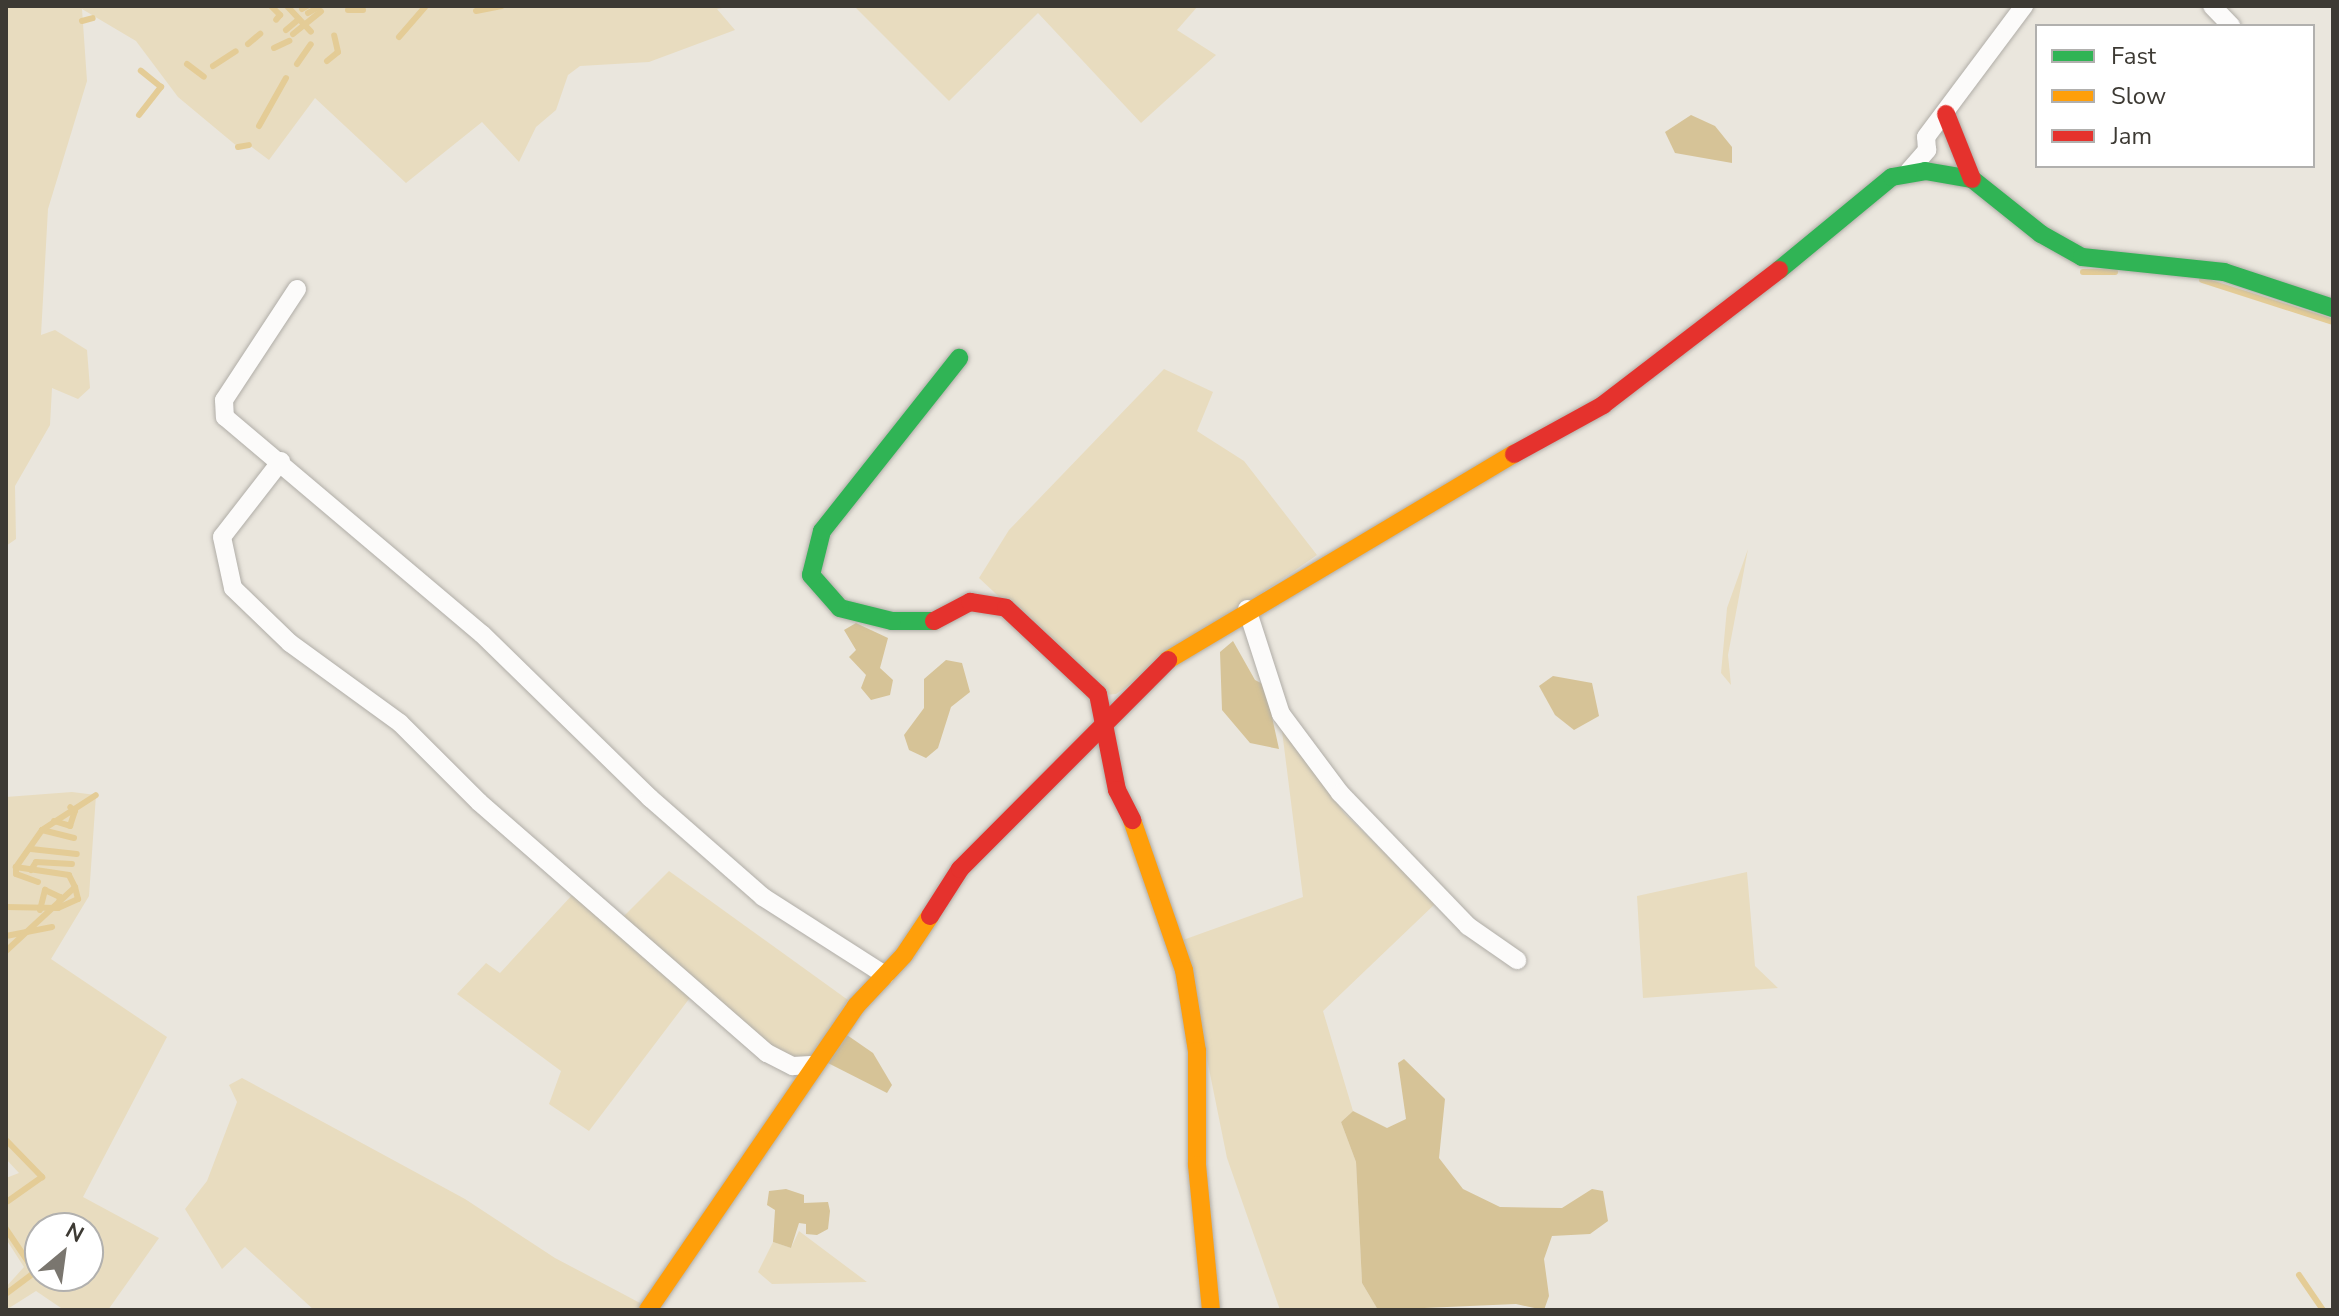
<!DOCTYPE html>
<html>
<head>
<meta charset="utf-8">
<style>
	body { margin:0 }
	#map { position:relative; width:2339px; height:1316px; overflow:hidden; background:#eae6dd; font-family:"Nunito Sans",sans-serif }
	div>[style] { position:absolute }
	.green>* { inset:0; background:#e8dcbf }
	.forest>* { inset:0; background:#d6c397 }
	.stream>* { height:6px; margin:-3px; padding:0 3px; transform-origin:3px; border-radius:3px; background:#e4cc96 }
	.roads { filter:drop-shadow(0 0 2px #b0ada7) drop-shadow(0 0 2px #b0ada7) }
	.street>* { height:18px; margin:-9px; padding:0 9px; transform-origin:9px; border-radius:9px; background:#fcfbfa }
	.fast>* { height:18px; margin:-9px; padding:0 9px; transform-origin:9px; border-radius:9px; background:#30b455 }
	.slow>* { height:18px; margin:-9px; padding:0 9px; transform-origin:9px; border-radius:9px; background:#ff9f0a }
	.jam>* { height:18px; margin:-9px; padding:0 9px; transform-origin:9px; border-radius:9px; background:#e5322d }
	span { translate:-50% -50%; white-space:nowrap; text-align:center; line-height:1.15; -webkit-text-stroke:6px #fff; paint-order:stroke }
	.frame { position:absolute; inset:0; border:8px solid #3d3a34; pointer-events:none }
	.legend { position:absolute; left:2035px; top:24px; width:280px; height:144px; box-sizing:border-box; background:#fff; border:2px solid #b1b0ae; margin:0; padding:10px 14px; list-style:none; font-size:24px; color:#3d3a34 }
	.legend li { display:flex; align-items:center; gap:16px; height:40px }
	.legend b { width:40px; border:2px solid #b1b0ae }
	.north { position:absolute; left:24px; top:1212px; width:80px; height:80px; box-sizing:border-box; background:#fff; border:2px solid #b1b0ae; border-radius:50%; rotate:29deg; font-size:22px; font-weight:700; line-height:32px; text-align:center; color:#3d3a34 }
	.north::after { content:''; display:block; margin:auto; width:28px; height:36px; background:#7a766f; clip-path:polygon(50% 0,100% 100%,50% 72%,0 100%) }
</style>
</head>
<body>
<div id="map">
	<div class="green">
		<div style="clip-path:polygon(6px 6px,733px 6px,717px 9px,735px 30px,649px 62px,580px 66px,568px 75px,556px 110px,536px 127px,519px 162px,482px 122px,406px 183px,315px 98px,269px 160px,249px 145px,238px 147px,178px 97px,136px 41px,82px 9px,87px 81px,48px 209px,41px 335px,55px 330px,87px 350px,90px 388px,78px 399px,52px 388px,50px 425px,15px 486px,16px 539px,6px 546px)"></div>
		<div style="clip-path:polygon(854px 6px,1198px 6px,1177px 30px,1216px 55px,1141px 123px,1038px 13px,949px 101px)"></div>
		<div style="clip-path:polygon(1164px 369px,1213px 392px,1197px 431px,1244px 461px,1317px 555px,1116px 694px,1104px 695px,979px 578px,1009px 530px)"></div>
		<div style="clip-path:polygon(1748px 549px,1728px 655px,1731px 685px,1721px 673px,1727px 608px)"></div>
		<div style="clip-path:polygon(1281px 723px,1344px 813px,1436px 903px,1323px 1011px,1353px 1111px,1341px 1122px,1356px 1162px,1362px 1283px,1378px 1310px,1280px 1310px,1227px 1158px,1183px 940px,1303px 897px)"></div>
		<div style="clip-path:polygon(evenodd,72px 792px,96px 795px,89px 896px,51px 959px,167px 1037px,83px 1197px,159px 1238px,108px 1310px,64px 1310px,36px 1291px,6px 1310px,6px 1287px,24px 1267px,6px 1239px,6px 1178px,19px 1173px,6px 1159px,6px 797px,72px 792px,40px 1228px,88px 1228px,88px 1276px,40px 1276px,40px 1228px)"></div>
		<div style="clip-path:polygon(669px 871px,848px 1000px,812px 1058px,799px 1061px,770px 1048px,623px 917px)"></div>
		<div style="clip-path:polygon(1747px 872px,1755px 966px,1778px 988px,1643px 998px,1637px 896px)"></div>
		<div style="clip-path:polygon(574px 893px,692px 995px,589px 1131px,549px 1104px,561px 1071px,457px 994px,486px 963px,500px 973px)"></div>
		<div style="clip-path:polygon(242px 1078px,465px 1199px,555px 1258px,642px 1304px,637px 1310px,314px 1310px,245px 1247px,222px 1269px,185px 1209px,207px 1181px,237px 1102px,229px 1085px)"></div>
		<div style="clip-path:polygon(799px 1231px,867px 1282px,772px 1284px,758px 1272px,773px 1242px,791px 1248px)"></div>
	</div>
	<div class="forest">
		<div style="clip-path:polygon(1691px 115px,1715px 126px,1732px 147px,1732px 163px,1675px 153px,1665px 132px)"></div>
		<div style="clip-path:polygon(856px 623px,888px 638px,880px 668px,893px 680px,890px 695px,871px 700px,861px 688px,866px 675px,849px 657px,856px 650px,844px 630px)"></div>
		<div style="clip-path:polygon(1233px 641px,1255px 680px,1265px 685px,1279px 749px,1250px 743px,1222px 710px,1220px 652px)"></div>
		<div style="clip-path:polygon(946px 660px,962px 663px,970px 692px,951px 707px,938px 748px,926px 758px,909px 750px,904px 735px,924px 708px,924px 679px)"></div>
		<div style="clip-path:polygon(1553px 676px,1592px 683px,1599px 716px,1574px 730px,1555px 715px,1539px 686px)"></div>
		<div style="clip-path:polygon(847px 1035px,873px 1053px,892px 1085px,887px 1093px,826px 1062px)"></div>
		<div style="clip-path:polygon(1404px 1059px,1445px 1099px,1439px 1158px,1463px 1189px,1500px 1207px,1562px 1208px,1592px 1189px,1603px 1191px,1608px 1221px,1590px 1234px,1552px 1236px,1544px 1259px,1549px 1296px,1544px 1310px,1516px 1304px,1378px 1310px,1362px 1283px,1356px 1162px,1341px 1122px,1353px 1111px,1387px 1128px,1406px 1119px,1398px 1063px)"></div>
		<div style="clip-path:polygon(786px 1189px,804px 1195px,804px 1203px,828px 1202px,830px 1211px,828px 1229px,817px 1235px,806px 1234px,806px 1224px,799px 1223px,791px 1248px,773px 1242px,775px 1210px,767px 1205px,769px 1191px)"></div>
	</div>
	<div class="stream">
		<div style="left:271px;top:6px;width:13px;rotate:45deg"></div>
		<div style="left:280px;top:15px;width:6px;rotate:129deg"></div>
		<div style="left:287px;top:6px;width:35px;rotate:47deg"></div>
		<div style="left:302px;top:9px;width:6px;rotate:-31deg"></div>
		<div style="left:348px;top:10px;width:15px"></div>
		<div style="left:476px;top:11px;width:26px;rotate:-11deg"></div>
		<div style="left:308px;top:13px;width:14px;rotate:-30deg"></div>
		<div style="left:82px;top:21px;width:11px;rotate:-15deg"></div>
		<div style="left:286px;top:30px;width:17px;rotate:-40deg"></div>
		<div style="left:293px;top:34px;width:36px;rotate:-39deg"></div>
		<div style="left:399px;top:37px;width:40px;rotate:-49deg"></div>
		<div style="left:248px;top:44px;width:16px;rotate:-40deg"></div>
		<div style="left:274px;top:48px;width:17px;rotate:-25deg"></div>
		<div style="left:327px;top:61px;width:14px;rotate:-39deg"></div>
		<div style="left:338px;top:52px;width:17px;rotate:-103deg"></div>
		<div style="left:187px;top:64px;width:21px;rotate:37deg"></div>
		<div style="left:297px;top:64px;width:24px;rotate:-55deg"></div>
		<div style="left:213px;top:66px;width:27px;rotate:-33deg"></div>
		<div style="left:139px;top:115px;width:36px;rotate:-52deg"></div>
		<div style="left:161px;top:87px;width:26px;rotate:-141deg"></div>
		<div style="left:259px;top:126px;width:55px;rotate:-60.6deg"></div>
		<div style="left:238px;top:147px;width:11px;rotate:-10deg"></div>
		<div style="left:2083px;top:272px;width:32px"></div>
		<div style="left:2202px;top:280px;width:138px;rotate:17.8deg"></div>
		<div style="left:54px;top:821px;width:17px;rotate:17deg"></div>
		<div style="left:70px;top:826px;width:16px;rotate:-72deg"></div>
		<div style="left:75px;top:811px;width:6px;rotate:-141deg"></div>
		<div style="left:42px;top:830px;width:33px;rotate:14deg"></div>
		<div style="left:31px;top:849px;width:46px;rotate:6.2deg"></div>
		<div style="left:31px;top:870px;width:9px;rotate:-58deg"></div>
		<div style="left:36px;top:862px;width:36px;rotate:3deg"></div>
		<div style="left:38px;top:882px;width:23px;rotate:-160deg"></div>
		<div style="left:16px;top:874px;width:7px;rotate:-90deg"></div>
		<div style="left:16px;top:867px;width:45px;rotate:-54.9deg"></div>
		<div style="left:42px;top:830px;width:64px;rotate:-32.9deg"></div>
		<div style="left:6px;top:907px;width:52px;rotate:1.1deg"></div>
		<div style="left:58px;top:908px;width:22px;rotate:-24deg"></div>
		<div style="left:78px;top:899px;width:12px;rotate:-104deg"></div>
		<div style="left:40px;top:910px;width:21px;rotate:-76deg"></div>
		<div style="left:45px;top:890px;width:17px;rotate:25deg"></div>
		<div style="left:60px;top:897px;width:7px;rotate:98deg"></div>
		<div style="left:6px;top:936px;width:47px;rotate:-11.1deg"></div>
		<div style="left:6px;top:951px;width:94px;rotate:-42.8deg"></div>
		<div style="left:75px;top:887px;width:13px;rotate:-117deg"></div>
		<div style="left:69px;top:875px;width:54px;rotate:-171.4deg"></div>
		<div style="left:6px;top:1140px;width:52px;rotate:45.8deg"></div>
		<div style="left:42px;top:1177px;width:42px;rotate:144.8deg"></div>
		<div style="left:6px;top:1229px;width:52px;rotate:56deg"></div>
		<div style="left:35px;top:1272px;width:36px;rotate:143deg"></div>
		<div style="left:2299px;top:1275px;width:42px;rotate:55.6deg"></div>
	</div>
	<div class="roads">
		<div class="street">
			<div style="left:2212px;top:6px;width:28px;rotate:46deg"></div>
			<div style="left:1909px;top:171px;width:28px;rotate:-49deg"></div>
			<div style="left:1927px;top:150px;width:13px;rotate:-94deg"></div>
			<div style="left:1926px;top:137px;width:164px;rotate:-53.2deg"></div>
			<div style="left:297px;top:289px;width:133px;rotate:123.3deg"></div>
			<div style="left:224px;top:400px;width:17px;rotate:87deg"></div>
			<div style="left:225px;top:417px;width:336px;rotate:40.2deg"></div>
			<div style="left:482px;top:634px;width:235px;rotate:44.3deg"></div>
			<div style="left:650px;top:798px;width:150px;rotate:41.2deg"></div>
			<div style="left:763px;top:897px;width:145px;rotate:32.6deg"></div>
			<div style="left:281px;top:461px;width:96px;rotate:127.8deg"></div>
			<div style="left:222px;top:537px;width:52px;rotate:77.8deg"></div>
			<div style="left:233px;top:588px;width:79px;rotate:44deg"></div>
			<div style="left:290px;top:643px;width:136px;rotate:36deg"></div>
			<div style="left:400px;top:723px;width:112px;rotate:45deg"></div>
			<div style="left:479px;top:802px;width:382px;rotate:41.1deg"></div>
			<div style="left:767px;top:1053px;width:29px;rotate:27deg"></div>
			<div style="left:793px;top:1066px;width:22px;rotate:-3deg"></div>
			<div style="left:1247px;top:609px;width:110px;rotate:72.1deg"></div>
			<div style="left:1281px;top:714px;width:99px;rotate:53.2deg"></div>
			<div style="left:1340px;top:793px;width:185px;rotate:46.1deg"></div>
			<div style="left:1468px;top:926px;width:60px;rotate:34.8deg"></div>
		</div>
		<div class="fast">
			<div style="left:1779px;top:270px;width:146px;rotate:-39.5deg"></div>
			<div style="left:1892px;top:177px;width:34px;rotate:-10deg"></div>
			<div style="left:1925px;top:171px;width:48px;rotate:9.7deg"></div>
			<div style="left:1972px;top:179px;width:88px;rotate:38.6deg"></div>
			<div style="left:2041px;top:234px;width:47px;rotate:29.3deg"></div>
			<div style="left:2082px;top:257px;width:143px;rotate:6deg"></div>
			<div style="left:2224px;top:272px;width:115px;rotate:18.3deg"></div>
			<div style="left:934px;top:621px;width:42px;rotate:180deg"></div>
			<div style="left:892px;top:621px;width:54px;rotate:-166deg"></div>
			<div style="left:840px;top:608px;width:44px;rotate:-131.3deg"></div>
			<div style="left:811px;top:575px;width:45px;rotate:-76deg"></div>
			<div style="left:822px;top:531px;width:221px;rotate:-51.6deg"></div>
		</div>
		<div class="slow">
			<div style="left:1168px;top:660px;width:403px;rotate:-30.8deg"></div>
			<div style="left:1132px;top:820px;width:159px;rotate:70.9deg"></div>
			<div style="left:1184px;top:970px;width:82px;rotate:80.9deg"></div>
			<div style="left:1197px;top:1051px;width:114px;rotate:90deg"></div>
			<div style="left:1197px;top:1165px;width:146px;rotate:84.5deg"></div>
			<div style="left:648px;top:1310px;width:368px;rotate:-55.6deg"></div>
			<div style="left:856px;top:1006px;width:70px;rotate:-46.7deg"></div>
			<div style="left:904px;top:955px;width:47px;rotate:-56.3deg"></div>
		</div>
		<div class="jam">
			<div style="left:1946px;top:114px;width:70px;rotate:68.2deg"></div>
			<div style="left:1514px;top:454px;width:102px;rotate:-28.8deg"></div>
			<div style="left:1603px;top:405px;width:222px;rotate:-37.5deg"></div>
			<div style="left:934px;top:621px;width:41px;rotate:-27.8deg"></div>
			<div style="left:970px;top:602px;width:36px;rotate:9deg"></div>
			<div style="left:1006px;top:608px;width:126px;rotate:43.1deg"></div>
			<div style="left:1098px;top:694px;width:98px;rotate:78.8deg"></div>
			<div style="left:1117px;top:790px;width:34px;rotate:63deg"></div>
			<div style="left:930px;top:916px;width:56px;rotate:-57.4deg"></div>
			<div style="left:960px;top:869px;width:295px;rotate:-45.1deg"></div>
		</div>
	</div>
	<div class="frame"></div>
	<ul class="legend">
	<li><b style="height:10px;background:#30b455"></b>Fast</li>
	<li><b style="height:10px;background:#ff9f0a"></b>Slow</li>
	<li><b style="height:10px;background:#e5322d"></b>Jam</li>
	</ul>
	<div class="north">N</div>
</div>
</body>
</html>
